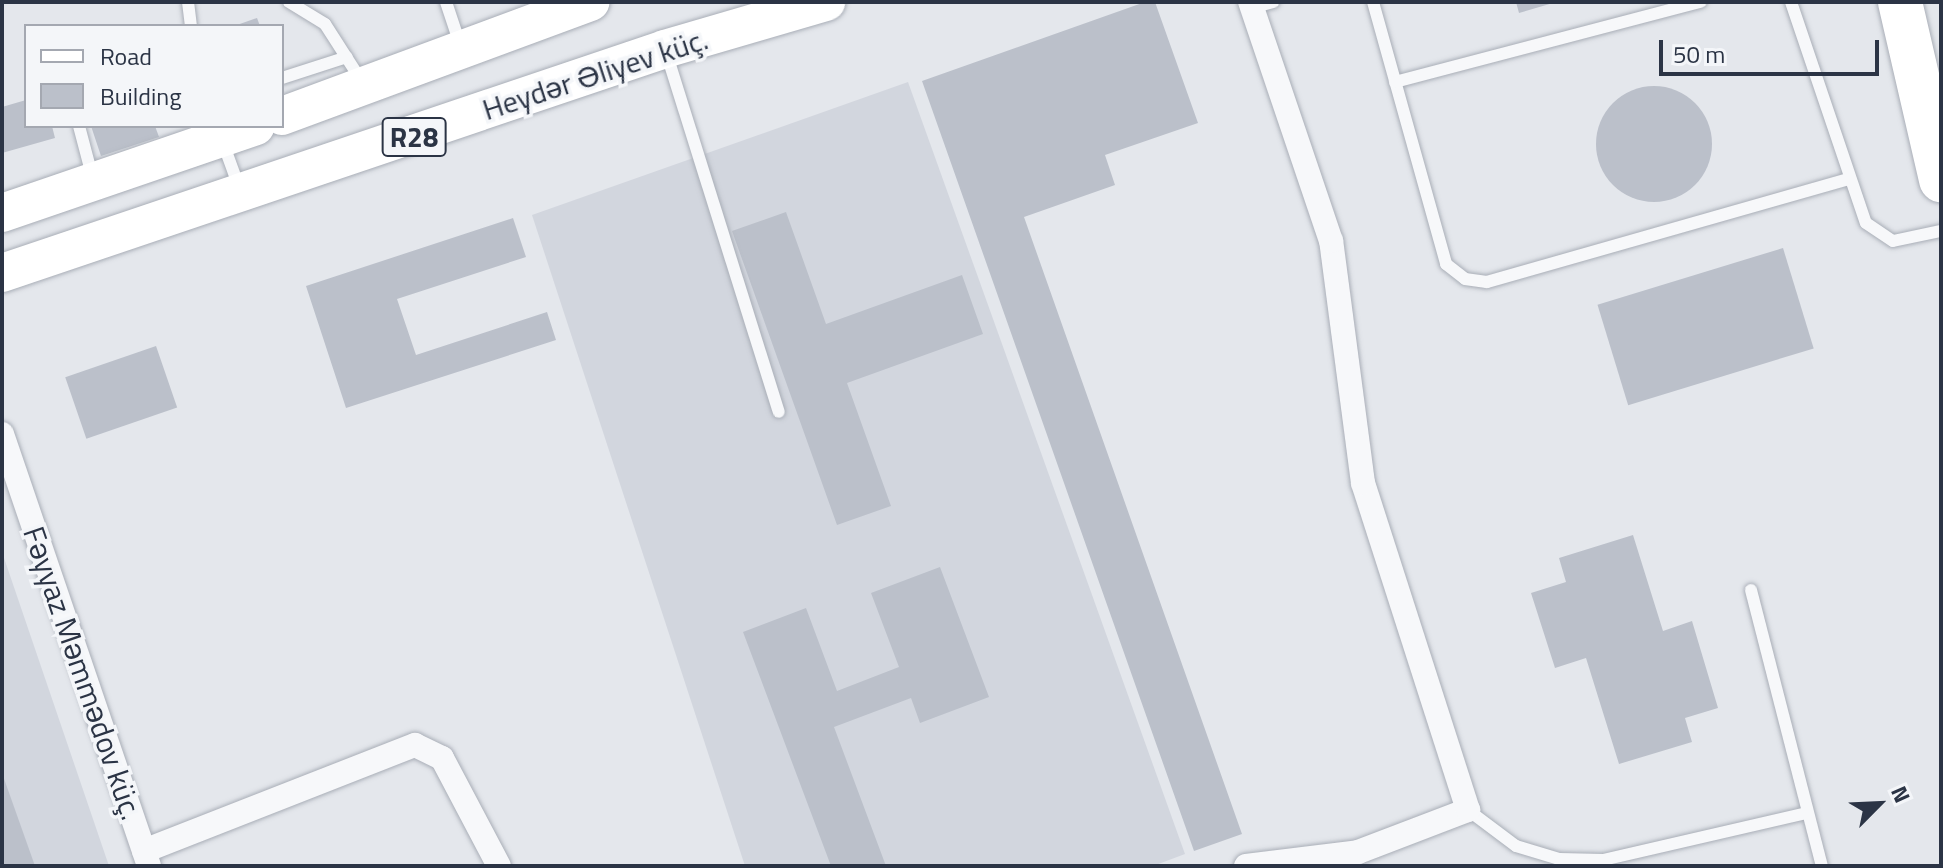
<!DOCTYPE html>
<html>
<head>
<meta charset="utf-8">
<style>
	body { margin:0 }
	#map { position:relative; width:1943px; height:868px; overflow:hidden; background:#e4e7ec; font-family:"Titillium Web",sans-serif }
	div>[style] { position:absolute }
	.built>* { inset:0; background:#d2d6de }
	.building>* { inset:0; background:#bbc0ca; transform-origin:0 0 }
	.round { border-radius:50% }
	.roads { filter:drop-shadow(0 0 2px #a9aeb7) drop-shadow(0 0 2px #a9aeb7) }
	.lane>* { height:12px; margin:-6px; padding:0 6px; transform-origin:6px; border-radius:6px; background:#f7f8fa }
	.street>* { height:24px; margin:-12px; padding:0 12px; transform-origin:12px; border-radius:12px; background:#f7f8fa }
	.primary>* { height:38px; margin:-19px; padding:0 19px; transform-origin:19px; border-radius:19px; background:#fff }
	.highway>* { height:44px; margin:-22px; padding:0 22px; transform-origin:22px; border-radius:22px; background:#fff }
	span { translate:-50% -50%; white-space:nowrap; text-align:center; line-height:1.15; -webkit-text-stroke:7px #f4f6f9; paint-order:stroke }
	.shield-label span { padding:2px 6px; background:#f4f6f9; border:2px solid; border-radius:6px; -webkit-text-stroke-width:0 }
	.shield-label { font-size:28px; color:#2b3445; font-weight:700 }
	.street-label { font-size:30px; color:#2b3445 }
	.frame { position:absolute; inset:0; border:4px solid #2b3445; pointer-events:none }
	.legend { position:absolute; left:24px; top:24px; width:260px; height:104px; box-sizing:border-box; background:#f4f6f9; border:2px solid #a4a8b1; margin:0; padding:10px 14px; list-style:none; font-size:24px; color:#2b3445 }
	.legend li { display:flex; align-items:center; gap:16px; height:40px }
	.legend b { width:40px; border:2px solid #a4a8b1 }
	.north { position:absolute; left:1839px; top:764px; width:80px; height:80px; -webkit-text-stroke:6px #f4f6f9; paint-order:stroke; rotate:66deg; font-size:22px; font-weight:700; line-height:32px; text-align:center; color:#2b3445 }
	.north::after { content:''; display:block; margin:auto; width:28px; height:36px; background:#2b3445; clip-path:polygon(50% 0,100% 100%,50% 72%,0 100%) }
	.scale { position:absolute; left:1659px; top:40px; width:220px; height:36px; box-sizing:border-box; border:4px solid #2b3445; border-top:0; padding-left:10px; font-size:24px; line-height:28px; white-space:nowrap; color:#2b3445; -webkit-text-stroke:6px #f4f6f9; paint-order:stroke }
</style>
</head>
<body>
<div id="map">
	<div class="built">
		<div style="clip-path:polygon(908px 82px,1185px 854px,1153px 866px,745px 866px,532px 215px)"></div>
		<div style="clip-path:polygon(2px 552px,109px 866px,2px 866px)"></div>
	</div>
	<div class="building">
		<div style="clip-path:polygon(1145px 2px,1155px 2px,1198px 123px,1105px 155px,1115px 185px,1024px 217px,1242px 834px,1194px 851px,922px 81px)"></div>
		<div style="clip-path:polygon(1516px 2px,1552px 2px,1553px 3px,1519px 13px)"></div>
		<div style="clip-path:polygon(257px 18px,260px 26px,234px 26px)"></div>
		<div class="round" style="left:1596px;top:86px;width:116px;height:116px"></div>
		<div style="clip-path:polygon(26px 100px,26px 126px,52px 126px,55px 138px,2px 153px,2px 107px)"></div>
		<div style="clip-path:polygon(91px 126px,155px 126px,159px 137px,101px 156px)"></div>
		<div style="clip-path:polygon(786px 212px,826px 324px,962px 275px,983px 334px,847px 383px,891px 506px,837px 525px,732px 231px)"></div>
		<div style="clip-path:polygon(513px 218px,526px 257px,397px 299px,416px 355px,547px 312px,556px 340px,346px 408px,306px 286px)"></div>
		<div style="left:1783px;top:248px;width:105px;height:194px;rotate:73deg"></div>
		<div style="left:156px;top:346px;width:65px;height:96px;rotate:71deg"></div>
		<div style="clip-path:polygon(1633px 535px,1663px 631px,1692px 621px,1718px 708px,1685px 718px,1692px 742px,1619px 764px,1586px 658px,1555px 668px,1531px 593px,1566px 582px,1559px 558px)"></div>
		<div style="clip-path:polygon(940px 567px,989px 697px,920px 723px,911px 698px,834px 727px,886px 866px,831px 866px,743px 632px,806px 608px,837px 691px,899px 667px,871px 593px)"></div>
		<div style="clip-path:polygon(2px 773px,35px 866px,2px 866px)"></div>
	</div>
	<div class="roads">
		<div class="lane">
			<div style="left:188px;top:2px;width:24px;rotate:83deg"></div>
			<div style="left:289px;top:2px;width:42px;rotate:31.4deg"></div>
			<div style="left:325px;top:24px;width:67px;rotate:57.3deg"></div>
			<div style="left:446px;top:2px;width:44px;rotate:71.6deg"></div>
			<div style="left:1373px;top:2px;width:272px;rotate:74.4deg"></div>
			<div style="left:1446px;top:264px;width:24px;rotate:38deg"></div>
			<div style="left:1465px;top:279px;width:22px;rotate:8deg"></div>
			<div style="left:1487px;top:282px;width:375px;rotate:-15.9deg"></div>
			<div style="left:1791px;top:2px;width:233px;rotate:71.3deg"></div>
			<div style="left:1866px;top:223px;width:32px;rotate:34deg"></div>
			<div style="left:1893px;top:241px;width:49px;rotate:-11.8deg"></div>
			<div style="left:1251px;top:8px;width:23px;rotate:-15deg"></div>
			<div style="left:666px;top:52px;width:377px;rotate:72.6deg"></div>
			<div style="left:282px;top:78px;width:68px;rotate:-17.9deg"></div>
			<div style="left:1395px;top:82px;width:316px;rotate:-14.7deg"></div>
			<div style="left:79px;top:126px;width:55px;rotate:75.2deg"></div>
			<div style="left:222px;top:140px;width:50px;rotate:70.1deg"></div>
			<div style="left:1751px;top:590px;width:285px;rotate:75.6deg"></div>
			<div style="left:1468px;top:810px;width:60px;rotate:36.9deg"></div>
			<div style="left:1516px;top:846px;width:45px;rotate:16.8deg"></div>
			<div style="left:1559px;top:859px;width:44px;rotate:1.3deg"></div>
			<div style="left:1603px;top:860px;width:209px;rotate:-13deg"></div>
		</div>
		<div class="street">
			<div style="left:2px;top:434px;width:456px;rotate:71.2deg"></div>
			<div style="left:144px;top:851px;width:291px;rotate:-21.4deg"></div>
			<div style="left:415px;top:745px;width:30px;rotate:26deg"></div>
			<div style="left:442px;top:758px;width:122px;rotate:62.2deg"></div>
			<div style="left:1246px;top:866px;width:113px;rotate:-7.1deg"></div>
			<div style="left:1358px;top:852px;width:118px;rotate:-20.9deg"></div>
			<div style="left:1468px;top:810px;width:343px;rotate:-107.8deg"></div>
			<div style="left:1363px;top:483px;width:244px;rotate:-97.5deg"></div>
			<div style="left:1331px;top:241px;width:252px;rotate:-108.7deg"></div>
		</div>
		<div class="primary">
			<div style="left:282px;top:116px;width:329px;rotate:-20.3deg"></div>
			<div style="left:2px;top:213px;width:268px;rotate:-18.9deg"></div>
			<div style="left:2px;top:273px;width:700px;rotate:-18.67deg"></div>
			<div style="left:665px;top:49px;width:168px;rotate:-16.3deg"></div>
		</div>
		<div class="highway">
			<div style="left:1900px;top:2px;width:183px;rotate:77deg"></div>
		</div>
	</div>
	<div class="shield-label">
		<span style="left:414px;top:137px">R28</span>
	</div>
	<div class="street-label">
		<span style="left:595px;top:74px;rotate:-18deg">Heydər Əliyev küç.</span>
		<span style="left:83px;top:673px;rotate:71deg">Fəyyaz Məmmədov küç.</span>
	</div>
	<div class="frame"></div>
	<ul class="legend">
	<li><b style="height:10px;background:#fff"></b>Road</li>
	<li><b style="height:22px;background:#bbc0ca"></b>Building</li>
	</ul>
	<div class="north">N</div>
	<div class="scale">50 m</div>
</div>
</body>
</html>
